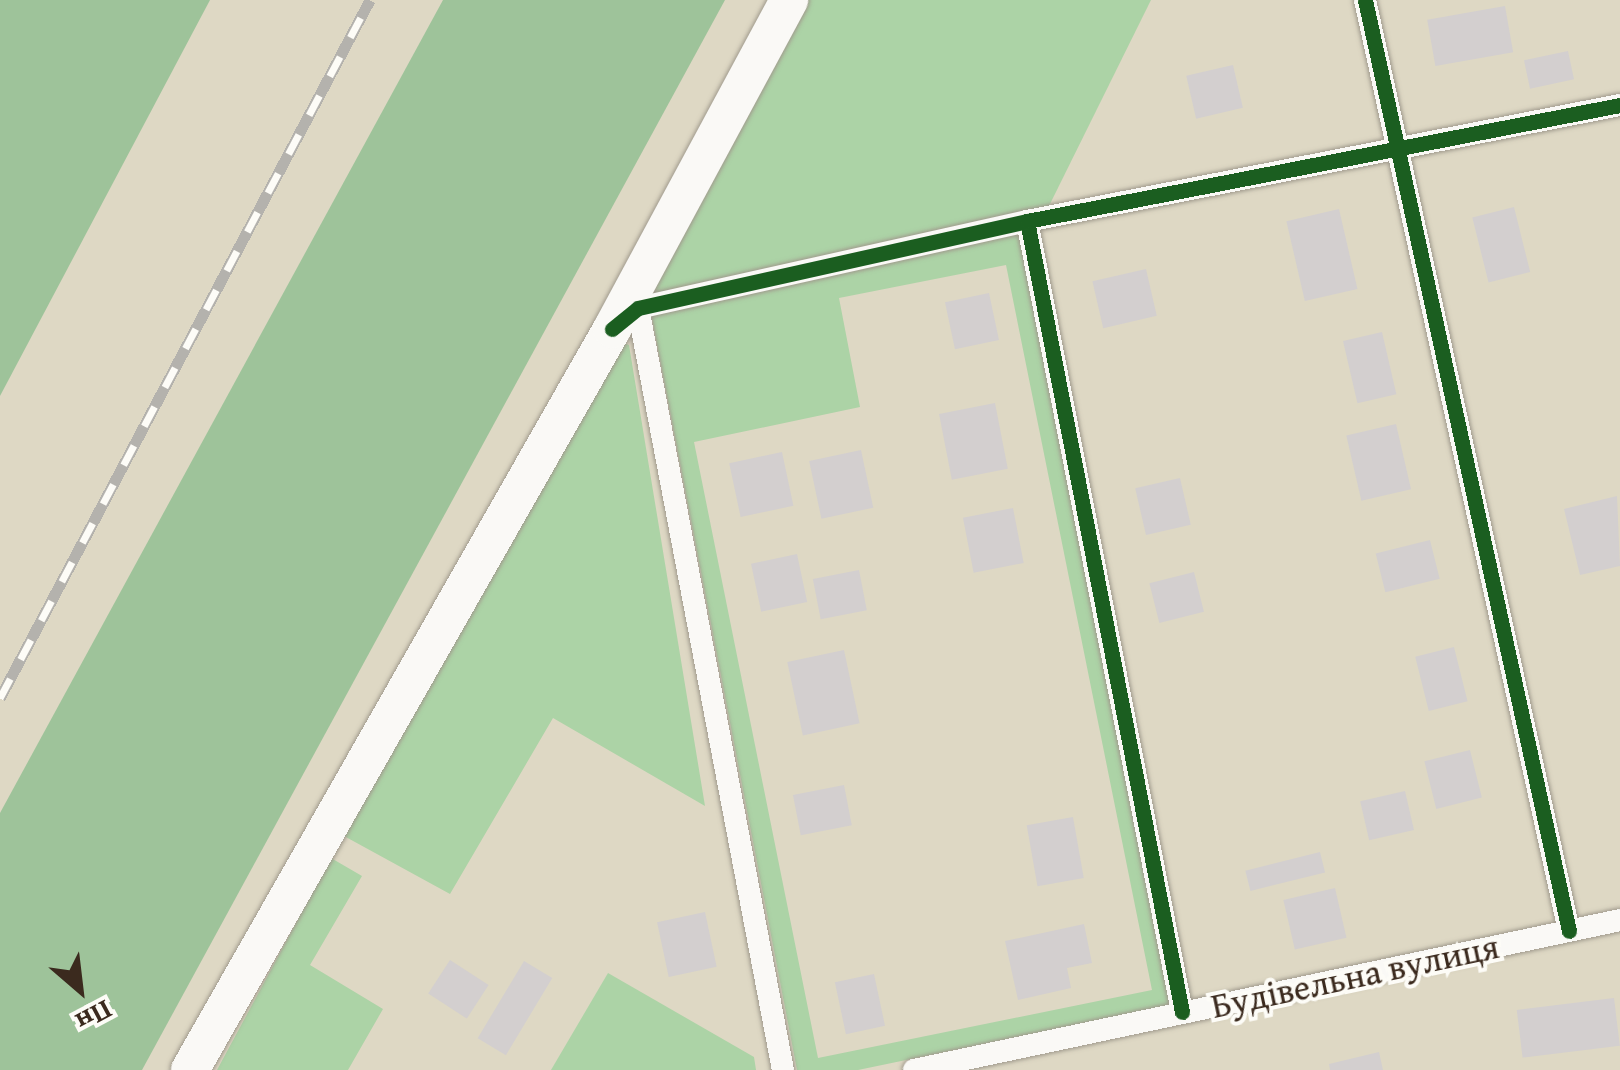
<!DOCTYPE html>
<html>
<head>
<meta charset="utf-8">
<style>
	body { margin:0 }
	#map { position:relative; width:1620px; height:1070px; overflow:hidden; background:#ded8c4; font-family:"Gentium Book Plus",serif }
	div>[style] { position:absolute }
	.green>* { inset:0; background:#acd3a6 }
	.forest>* { inset:0; background:#9ec39a }
	.building>* { inset:0; background:#d3cfcf; transform-origin:0 0 }
	.roads { filter:drop-shadow(0 0 2px #a09a8d) drop-shadow(0 0 2px #a09a8d) }
	.street>* { height:22px; margin:-11px; padding:0 11px; transform-origin:11px; border-radius:11px; background:#faf9f6 }
	.primary>* { height:38px; margin:-19px; padding:0 19px; transform-origin:19px; border-radius:19px; background:#faf9f6 }
	.rail>* { height:11px; margin-top:-5.5px; transform-origin:0; background:repeating-linear-gradient(90deg,#fdfcf7 0 22px,#b4b2ad 0 44px); box-sizing:border-box; border-block:2px solid #b4b2ad }
	.cycleway>* { height:15px; margin:-7.5px; padding:0 7.5px; transform-origin:7.5px; border-radius:7.5px; background:#1b5e20 }
	span { translate:-50% -50%; white-space:nowrap; text-align:center; line-height:1.15; -webkit-text-stroke:8px #fdfcf7; paint-order:stroke }
	.street-label { font-size:35px; color:#3b2a1e }
	.north { position:absolute; left:30px; top:940px; width:100px; height:100px; -webkit-text-stroke:8px #fdfcf7; paint-order:stroke; rotate:152deg; font-size:28px; font-weight:700; line-height:40px; text-align:center; color:#3b2a1e }
	.north::after { content:''; display:block; margin:auto; width:35px; height:45px; background:#3b2a1e; clip-path:polygon(50% 0,100% 100%,50% 72%,0 100%) }
</style>
</head>
<body>
<div id="map">
	<div class="green">
		<div style="clip-path:polygon(806px 0,1151px 0,1048px 208px,639px 298px)"></div>
		<div style="clip-path:polygon(evenodd,1019px 231px,1171px 1005px,858px 1070px,797px 1070px,651px 313px,1019px 231px,1006px 265px,1152px 990px,818px 1058px,694px 442px,860px 407px,839px 298px,1006px 265px)"></div>
		<div style="clip-path:polygon(614px 339px,629px 345px,705px 806px,553px 718px,450px 894px,344px 836px)"></div>
		<div style="clip-path:polygon(331px 858px,362px 876px,310px 965px,383px 1009px,348px 1070px,217px 1070px)"></div>
		<div style="clip-path:polygon(608px 973px,754px 1057px,756px 1070px,551px 1070px)"></div>
	</div>
	<div class="forest">
		<div style="clip-path:polygon(0 0,210px 0,0 396px)"></div>
		<div style="clip-path:polygon(443px 0,725px 0,142px 1070px,0 1070px,0 813px)"></div>
	</div>
	<div class="building">
		<div style="left:1505px;top:6px;width:47px;height:79px;rotate:80deg"></div>
		<div style="left:1568px;top:51px;width:29px;height:45px;rotate:78deg"></div>
		<div style="left:1233px;top:65px;width:44px;height:48px;rotate:77deg"></div>
		<div style="left:1514px;top:207px;width:67px;height:43px;rotate:76deg"></div>
		<div style="left:1339px;top:209px;width:82px;height:54px;rotate:77deg"></div>
		<div style="left:1146px;top:269px;width:48px;height:55px;rotate:77deg"></div>
		<div style="left:989px;top:293px;width:48px;height:45px;rotate:78deg"></div>
		<div style="left:1382px;top:332px;width:64px;height:40px;rotate:77deg"></div>
		<div style="left:995px;top:403px;width:67px;height:57px;rotate:79deg"></div>
		<div style="left:1396px;top:424px;width:67px;height:51px;rotate:77deg"></div>
		<div style="left:861px;top:450px;width:59px;height:53px;rotate:78deg"></div>
		<div style="left:782px;top:452px;width:55px;height:54px;rotate:78deg"></div>
		<div style="left:1180px;top:478px;width:48px;height:46px;rotate:77deg"></div>
		<div style="clip-path:polygon(1617px 496px,1620px 566px,1580px 575px,1564px 509px)"></div>
		<div style="left:1013px;top:508px;width:56px;height:51px;rotate:79deg"></div>
		<div style="left:1430px;top:540px;width:40px;height:56px;rotate:76deg"></div>
		<div style="left:797px;top:554px;width:49px;height:47px;rotate:78deg"></div>
		<div style="left:859px;top:570px;width:41px;height:47px;rotate:79deg"></div>
		<div style="left:1194px;top:572px;width:41px;height:46px;rotate:76deg"></div>
		<div style="left:1454px;top:647px;width:56px;height:40px;rotate:76deg"></div>
		<div style="left:844px;top:650px;width:75px;height:58px;rotate:78deg"></div>
		<div style="left:1470px;top:750px;width:49px;height:47px;rotate:76deg"></div>
		<div style="left:844px;top:785px;width:41px;height:52px;rotate:79deg"></div>
		<div style="left:1405px;top:791px;width:40px;height:46px;rotate:77deg"></div>
		<div style="left:1073px;top:817px;width:62px;height:47px;rotate:80deg"></div>
		<div style="left:1320px;top:852px;width:21px;height:77px;rotate:76deg"></div>
		<div style="left:1335px;top:888px;width:51px;height:53px;rotate:77deg"></div>
		<div style="left:705px;top:912px;width:56px;height:49px;rotate:78deg"></div>
		<div style="clip-path:polygon(1084px 924px,1092px 963px,1067px 968px,1071px 988px,1018px 1000px,1005px 941px)"></div>
		<div style="left:450px;top:960px;width:46px;height:40px;rotate:33deg"></div>
		<div style="left:524px;top:961px;width:33px;height:90px;rotate:31deg"></div>
		<div style="left:874px;top:974px;width:53px;height:40px;rotate:78deg"></div>
		<div style="left:1614px;top:998px;width:48px;height:98px;rotate:83deg"></div>
		<div style="clip-path:polygon(1379px 1052px,1383px 1070px,1330px 1070px,1329px 1064px)"></div>
	</div>
	<div class="roads">
		<div class="street">
			<div style="left:1365px;top:0;width:953px;rotate:77.64deg"></div>
			<div style="left:1027px;top:221px;width:806px;rotate:78.91deg"></div>
			<div style="left:638px;top:308px;width:776px;rotate:79.23deg"></div>
			<div style="left:620px;top:323px;width:23px;rotate:-40deg"></div>
			<div style="left:638px;top:308px;width:399px;rotate:-12.6deg"></div>
			<div style="left:1027px;top:221px;width:604px;rotate:-11.07deg"></div>
			<div style="left:914px;top:1070px;width:722px;rotate:-11.99deg"></div>
		</div>
		<div class="primary">
			<div style="left:190px;top:1070px;width:853px;rotate:-60.34deg"></div>
			<div style="left:612px;top:329px;width:374px;rotate:-61.7deg"></div>
		</div>
	</div>
	<div class="rail">
		<div style="left:0;top:698px;width:790px;rotate:-62.07deg"></div>
	</div>
	<div class="cycleway">
		<div style="left:1365px;top:0;width:953px;rotate:77.64deg"></div>
		<div style="left:1027px;top:221px;width:806px;rotate:78.91deg"></div>
		<div style="left:612px;top:329px;width:33px;rotate:-39deg"></div>
		<div style="left:638px;top:308px;width:399px;rotate:-12.6deg"></div>
		<div style="left:1027px;top:221px;width:604px;rotate:-11.07deg"></div>
	</div>
	<div class="street-label">
		<span style="left:1355px;top:976px;rotate:-12deg">Будівельна вулиця</span>
	</div>
	<div class="north">Пн</div>
</div>
</body>
</html>
